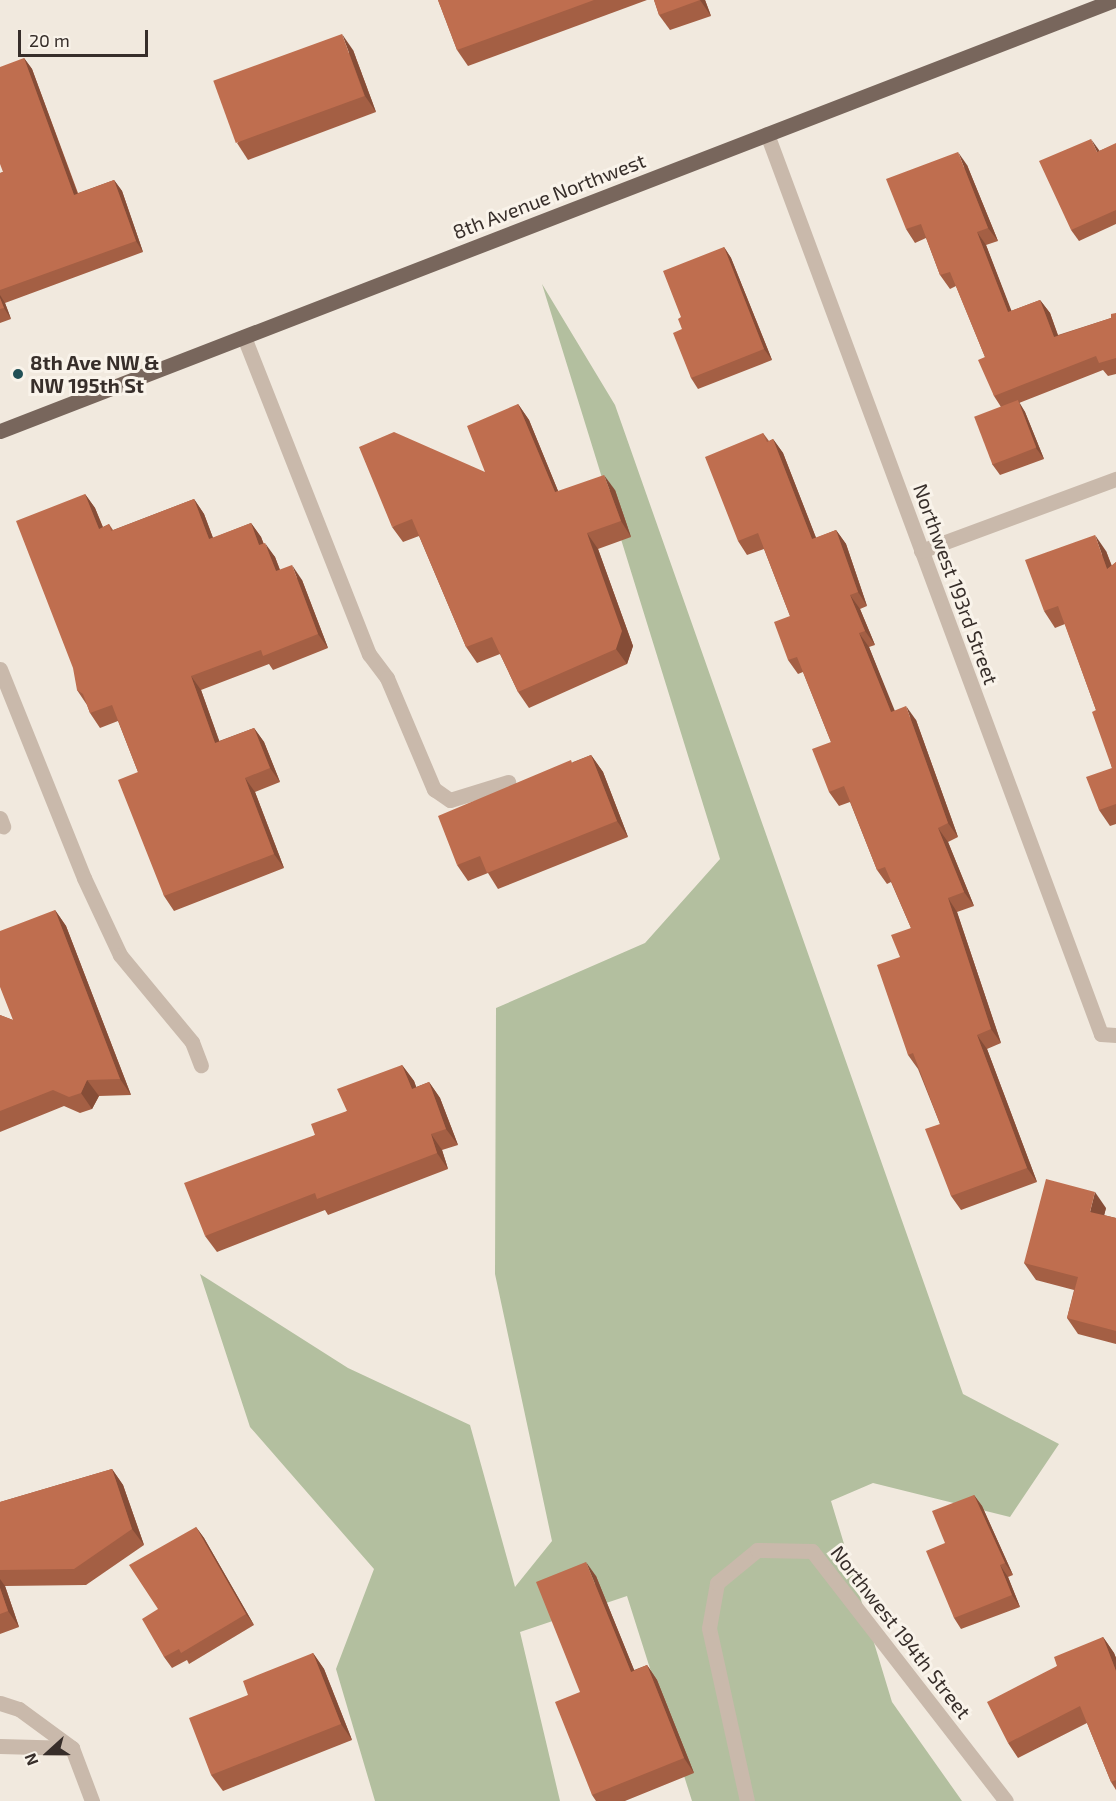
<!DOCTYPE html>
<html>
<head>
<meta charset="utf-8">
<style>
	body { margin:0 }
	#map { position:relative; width:1116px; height:1801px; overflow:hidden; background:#f1e9de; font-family:"Exo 2",sans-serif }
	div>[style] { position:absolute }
	.green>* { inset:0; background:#b3bf9f }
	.minor>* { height:15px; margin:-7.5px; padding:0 7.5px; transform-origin:7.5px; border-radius:7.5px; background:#c9b9ab }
	.major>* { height:15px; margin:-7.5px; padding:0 7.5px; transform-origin:7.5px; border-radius:7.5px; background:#78665c }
	.wall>* { inset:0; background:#a45f44 }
	.shaded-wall>* { inset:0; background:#864d37 }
	.building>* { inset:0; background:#bf6e4f; transform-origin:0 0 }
	.dots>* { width:16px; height:16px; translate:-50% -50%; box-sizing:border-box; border:3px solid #f9f3ea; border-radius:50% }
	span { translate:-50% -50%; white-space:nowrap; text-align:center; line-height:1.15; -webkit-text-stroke:6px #f9f3ea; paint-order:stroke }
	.street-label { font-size:20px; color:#372e2a }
	.poi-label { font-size:20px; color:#372e2a; font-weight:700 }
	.left { translate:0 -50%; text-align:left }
	.north { position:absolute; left:18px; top:1723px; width:60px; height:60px; -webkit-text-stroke:4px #f9f3ea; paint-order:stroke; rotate:249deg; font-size:16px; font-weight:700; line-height:24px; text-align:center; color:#372e2a }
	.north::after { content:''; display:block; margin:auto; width:21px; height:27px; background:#372e2a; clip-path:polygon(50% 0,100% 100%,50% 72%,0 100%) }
	.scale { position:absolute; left:18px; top:30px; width:130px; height:27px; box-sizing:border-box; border:3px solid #372e2a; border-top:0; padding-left:8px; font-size:18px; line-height:21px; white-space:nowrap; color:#372e2a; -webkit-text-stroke:4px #f9f3ea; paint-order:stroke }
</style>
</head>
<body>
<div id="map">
	<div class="green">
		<div style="clip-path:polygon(542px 284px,615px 405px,963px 1394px,1059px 1444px,1010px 1517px,873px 1483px,831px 1501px,892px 1702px,962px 1801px,692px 1801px,627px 1596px,520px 1632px,560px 1801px,375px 1801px,336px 1669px,374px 1569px,250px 1427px,200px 1274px,348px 1368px,470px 1425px,515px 1587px,552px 1541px,495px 1274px,496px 1008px,645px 943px,720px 859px)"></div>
	</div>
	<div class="minor">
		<div style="left:767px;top:134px;width:960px;rotate:69.64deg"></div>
		<div style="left:1101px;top:1034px;width:15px;rotate:4deg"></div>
		<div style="left:244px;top:337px;width:341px;rotate:68.5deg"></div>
		<div style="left:369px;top:654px;width:30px;rotate:53deg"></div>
		<div style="left:387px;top:678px;width:121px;rotate:67.1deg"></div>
		<div style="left:434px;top:789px;width:19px;rotate:35deg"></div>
		<div style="left:450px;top:800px;width:61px;rotate:-17.2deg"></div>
		<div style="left:921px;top:551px;width:208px;rotate:-20.3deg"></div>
		<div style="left:0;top:669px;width:225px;rotate:68.1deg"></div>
		<div style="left:84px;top:878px;width:85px;rotate:64.9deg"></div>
		<div style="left:120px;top:955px;width:113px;rotate:50.4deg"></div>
		<div style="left:192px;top:1042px;width:25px;rotate:69deg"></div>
		<div style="left:0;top:818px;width:9px;rotate:69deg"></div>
		<div style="left:0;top:1703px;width:20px;rotate:18deg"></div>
		<div style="left:19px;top:1709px;width:66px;rotate:36.3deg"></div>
		<div style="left:0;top:1746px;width:72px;rotate:1.6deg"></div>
		<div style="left:72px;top:1748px;width:57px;rotate:69.3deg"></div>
		<div style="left:747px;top:1801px;width:177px;rotate:-102.4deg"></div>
		<div style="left:709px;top:1628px;width:46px;rotate:-79.9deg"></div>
		<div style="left:717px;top:1583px;width:52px;rotate:-39.5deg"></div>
		<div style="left:757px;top:1550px;width:55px;rotate:1deg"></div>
		<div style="left:812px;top:1551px;width:316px;rotate:52.2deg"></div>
	</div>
	<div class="major">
		<div style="left:0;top:431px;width:1194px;rotate:-21.15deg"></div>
	</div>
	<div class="wall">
		<div style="clip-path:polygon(438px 0,647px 0,468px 66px,457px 50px)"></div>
		<div style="clip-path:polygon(654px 0,705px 0,711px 16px,670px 30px,659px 15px)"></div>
		<div style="clip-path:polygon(353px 50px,376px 112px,248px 160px,237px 143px)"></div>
		<div style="clip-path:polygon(24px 58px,32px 69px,78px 193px,114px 180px,122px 191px,143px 252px,5px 303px,11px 319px,0 323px,0 173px,3px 172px)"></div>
		<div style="clip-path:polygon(1116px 144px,1116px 224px,1079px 241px,1071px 230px,1099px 151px)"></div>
		<div style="clip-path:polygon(967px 165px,998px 241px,986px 245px,1011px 311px,1040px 300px,1050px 313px,1058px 335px,1111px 318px,1116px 313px,1116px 374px,1108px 376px,1103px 370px,1019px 403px,1025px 412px,1044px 459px,1000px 475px,992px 464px,1001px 407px,994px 396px,985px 357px,956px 286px,950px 289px,940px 275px,926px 238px,915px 243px,906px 229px)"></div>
		<div style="clip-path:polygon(724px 247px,731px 258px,772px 360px,698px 389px,691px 378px,682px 329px,681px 317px)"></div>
		<div style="clip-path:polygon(518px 404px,529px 420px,558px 491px,615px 490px,631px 537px,598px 549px,633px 646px,627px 664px,529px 708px,518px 692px,500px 654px,477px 663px,466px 647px,419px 536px,403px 542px,392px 527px,485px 472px)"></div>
		<div style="clip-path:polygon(763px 433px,769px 441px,773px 439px,783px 453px,816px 538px,836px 530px,846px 544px,867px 606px,860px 609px,875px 645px,869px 647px,894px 711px,916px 720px,958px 837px,948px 842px,974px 906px,957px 912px,1001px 1043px,987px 1049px,1037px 1182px,961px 1210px,951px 1196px,940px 1124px,918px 1069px,908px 1055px,900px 957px,911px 928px,891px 882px,887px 884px,877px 870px,850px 802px,839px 806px,829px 792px,831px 742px,803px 672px,798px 674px,788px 660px,790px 616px,764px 549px,747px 555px,738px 541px)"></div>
		<div style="clip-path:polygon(85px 494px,95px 508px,103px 527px,109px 524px,113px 530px,194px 499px,204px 514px,213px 538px,251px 523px,261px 537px,264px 544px,275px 557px,280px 570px,302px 580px,328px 648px,273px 670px,269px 664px,201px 690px,219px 741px,254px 728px,264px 742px,280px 782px,255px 792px,284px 868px,174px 911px,164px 896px,138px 772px,118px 721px,100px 728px,90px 713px,87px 705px,77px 690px)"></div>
		<div style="clip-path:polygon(1106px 551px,1112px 566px,1116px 562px,1116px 824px,1110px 826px,1099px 810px,1112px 768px,1096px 710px,1065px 624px,1055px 628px,1044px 611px)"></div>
		<div style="clip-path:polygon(591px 755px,603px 772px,628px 837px,498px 889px,488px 873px,468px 881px,457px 865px,573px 762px)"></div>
		<div style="clip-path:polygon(55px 910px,66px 926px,131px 1095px,99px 1096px,92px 1109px,80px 1113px,64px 1106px,0 1132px,0 1015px,13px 1020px)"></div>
		<div style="clip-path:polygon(402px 1065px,414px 1081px,416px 1087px,429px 1082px,440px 1098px,458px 1145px,442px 1150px,448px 1169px,328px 1215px,325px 1210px,217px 1252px,205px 1236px,315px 1135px,347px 1111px)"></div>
		<div style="clip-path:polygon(1106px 1208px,1104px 1215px,1116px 1218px,1116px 1344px,1078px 1334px,1067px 1318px,1074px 1290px,1036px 1280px,1024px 1263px)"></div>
		<div style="clip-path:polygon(112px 1469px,123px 1485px,144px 1545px,86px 1585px,5px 1586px,19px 1627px,0 1634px,0 1502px)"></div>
		<div style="clip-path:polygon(974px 1495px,982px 1506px,1013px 1575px,1008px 1577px,1020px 1607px,961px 1629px,954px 1618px,945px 1543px)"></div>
		<div style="clip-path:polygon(196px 1527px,204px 1538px,254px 1625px,189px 1664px,187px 1660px,172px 1668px,164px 1657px,158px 1609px)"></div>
		<div style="clip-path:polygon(596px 1576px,634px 1670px,647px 1665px,657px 1680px,694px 1773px,625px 1801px,596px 1801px,592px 1795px,580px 1692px)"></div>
		<div style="clip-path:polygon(1103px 1637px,1114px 1653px,1116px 1658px,1116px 1790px,1111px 1782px,1087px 1723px,1018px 1758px,1008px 1743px,1057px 1666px)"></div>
		<div style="clip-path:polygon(313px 1653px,324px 1669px,352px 1740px,223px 1791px,211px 1775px,248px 1695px)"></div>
	</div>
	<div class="shaded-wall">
		<div style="clip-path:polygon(700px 0,705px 0,711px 16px)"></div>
		<div style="clip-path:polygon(342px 34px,353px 50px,376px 112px,365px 96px)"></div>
		<div style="clip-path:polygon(24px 58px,32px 69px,82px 206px,74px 195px)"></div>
		<div style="clip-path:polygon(1091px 139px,1099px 150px,1105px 163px,1097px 152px)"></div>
		<div style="clip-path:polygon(958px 152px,967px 165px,998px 241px,988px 228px)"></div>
		<div style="clip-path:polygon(114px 180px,122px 191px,143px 252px,136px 241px)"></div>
		<div style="clip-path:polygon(977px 232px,986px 245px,1017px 325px,1008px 312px)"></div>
		<div style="clip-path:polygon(724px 247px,731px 258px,772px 360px,764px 349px)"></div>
		<div style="clip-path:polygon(0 295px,5px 303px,11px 319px,4px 308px,0 298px)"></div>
		<div style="clip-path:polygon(1040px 300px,1050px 313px,1063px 350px,1054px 337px)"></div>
		<div style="clip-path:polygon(1018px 400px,1025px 412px,1044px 459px,1036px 448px)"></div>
		<div style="clip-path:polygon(518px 404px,529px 420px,565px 508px,555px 492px)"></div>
		<div style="clip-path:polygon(773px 439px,783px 453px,822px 553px,812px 539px)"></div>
		<div style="clip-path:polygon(604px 475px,615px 490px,631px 537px,621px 521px)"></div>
		<div style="clip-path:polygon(85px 494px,95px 508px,109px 543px,99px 529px)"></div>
		<div style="clip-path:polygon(194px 499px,204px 514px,219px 554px,209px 539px)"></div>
		<div style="clip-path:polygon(251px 523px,261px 537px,269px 560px,259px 545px)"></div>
		<div style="clip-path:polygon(836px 530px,846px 544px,867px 606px,858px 592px)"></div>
		<div style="clip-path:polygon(587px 533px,598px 549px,633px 646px,627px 664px,616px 649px)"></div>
		<div style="clip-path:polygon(1095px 535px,1106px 551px,1116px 578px,1107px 569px)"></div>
		<div style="clip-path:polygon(265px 543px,275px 557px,286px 586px,276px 571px)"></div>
		<div style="clip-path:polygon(292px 565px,302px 580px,328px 648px,318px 634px)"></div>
		<div style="clip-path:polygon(850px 595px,860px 609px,875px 645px,865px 631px)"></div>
		<div style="clip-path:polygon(859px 633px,869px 647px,901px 726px,891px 712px)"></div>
		<div style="clip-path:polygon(191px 676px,201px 690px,225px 757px,215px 743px)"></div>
		<div style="clip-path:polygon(906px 706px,916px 720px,958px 837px,948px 823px)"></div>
		<div style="clip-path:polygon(254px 728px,264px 742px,280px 782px,270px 768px)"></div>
		<div style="clip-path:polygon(591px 755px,603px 772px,628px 837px,617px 821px)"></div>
		<div style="clip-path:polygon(245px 778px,255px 792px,284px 868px,274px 854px)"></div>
		<div style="clip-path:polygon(938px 828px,948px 842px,974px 906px,964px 892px)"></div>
		<div style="clip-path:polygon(948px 898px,957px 912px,1001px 1043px,991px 1029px)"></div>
		<div style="clip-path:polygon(55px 910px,66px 926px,131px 1095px,120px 1079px)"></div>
		<div style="clip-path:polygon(977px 1035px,987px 1049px,1037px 1182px,1027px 1168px)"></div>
		<div style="clip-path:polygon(402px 1065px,414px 1081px,423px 1105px,412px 1089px)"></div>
		<div style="clip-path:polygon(87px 1080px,99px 1096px,92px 1109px,81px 1093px)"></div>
		<div style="clip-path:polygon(429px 1082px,440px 1098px,458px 1145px,446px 1129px)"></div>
		<div style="clip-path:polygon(431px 1134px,442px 1150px,448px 1169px,437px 1153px)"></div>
		<div style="clip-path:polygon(1095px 1192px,1106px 1208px,1101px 1228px,1090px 1212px)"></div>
		<div style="clip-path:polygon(112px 1469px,123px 1485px,144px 1545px,132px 1529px)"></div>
		<div style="clip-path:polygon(974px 1495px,982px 1506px,1013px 1575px,1005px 1563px)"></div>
		<div style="clip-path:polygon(196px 1527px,204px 1538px,254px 1625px,246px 1614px)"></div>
		<div style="clip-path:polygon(586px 1562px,596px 1576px,641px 1687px,631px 1672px)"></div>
		<div style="clip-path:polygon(1000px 1565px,1008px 1577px,1020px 1607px,1012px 1595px)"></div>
		<div style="clip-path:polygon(0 1579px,5px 1586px,19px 1627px,8px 1611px,0 1588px)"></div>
		<div style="clip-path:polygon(1103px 1637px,1114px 1653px,1116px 1658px,1116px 1671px)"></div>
		<div style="clip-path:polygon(313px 1653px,324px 1669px,352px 1740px,341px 1724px)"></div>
		<div style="clip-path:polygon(647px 1665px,657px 1680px,694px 1773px,684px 1758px)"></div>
	</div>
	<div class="building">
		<div style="clip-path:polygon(438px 0,594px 0,457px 50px)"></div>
		<div style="clip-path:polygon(654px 0,700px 0,659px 15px)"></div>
		<div style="left:342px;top:34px;width:66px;height:137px;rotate:70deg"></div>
		<div style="clip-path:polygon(24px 58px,74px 195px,114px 180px,136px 241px,0 290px,0 173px,3px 172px,0 164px,0 67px)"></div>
		<div style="clip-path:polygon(1091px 139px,1097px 152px,1116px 143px,1116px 210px,1071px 230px,1039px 161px)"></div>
		<div style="clip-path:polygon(958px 152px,988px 228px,977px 232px,1008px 312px,1040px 300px,1054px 337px,1111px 318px,1111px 314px,1116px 313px,1116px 358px,1099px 363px,1096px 356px,994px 396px,978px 360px,985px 357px,950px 272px,940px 275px,921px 224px,906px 229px,886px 179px)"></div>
		<div style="clip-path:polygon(724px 247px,764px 349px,691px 378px,673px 333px,682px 329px,678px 319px,681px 317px,663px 271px)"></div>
		<div style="clip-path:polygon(0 298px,4px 308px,0 309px)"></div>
		<div style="left:1018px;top:400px;width:51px;height:47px;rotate:69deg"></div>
		<div style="clip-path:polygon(518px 404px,555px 492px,604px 475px,621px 521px,587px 533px,622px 631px,616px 649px,518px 692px,492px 637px,466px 647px,412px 519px,392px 527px,359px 447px,394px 432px,485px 472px,467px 426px)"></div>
		<div style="clip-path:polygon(763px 433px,767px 442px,773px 439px,812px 539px,836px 530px,858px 592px,850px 595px,865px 631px,859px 633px,891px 712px,906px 706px,948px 823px,938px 828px,964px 892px,948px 898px,991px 1029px,977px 1035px,1027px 1168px,951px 1196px,925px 1129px,940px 1124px,913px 1053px,908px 1055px,877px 965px,900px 957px,891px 935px,911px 928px,885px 867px,877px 870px,844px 786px,829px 792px,812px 749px,831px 742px,797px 657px,788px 660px,774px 622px,790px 616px,758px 533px,738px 541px,705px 457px)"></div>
		<div style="clip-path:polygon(85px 494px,99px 529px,109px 524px,111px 531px,194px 499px,209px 539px,251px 523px,259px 545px,265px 543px,276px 571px,292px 565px,318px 634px,263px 656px,261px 650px,191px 676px,215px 743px,254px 728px,270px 768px,245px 778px,274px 854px,164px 896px,118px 780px,138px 772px,112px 705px,90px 713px,83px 694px,77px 690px,73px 668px,16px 521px)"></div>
		<div style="clip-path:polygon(1095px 535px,1107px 569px,1116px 562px,1116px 804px,1099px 810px,1086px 777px,1112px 768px,1092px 712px,1096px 710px,1058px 606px,1044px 611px,1025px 560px)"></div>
		<div style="clip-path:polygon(591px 755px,617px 821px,487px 873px,480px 856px,457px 865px,438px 816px,571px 760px,572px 763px)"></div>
		<div style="clip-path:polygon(55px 910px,120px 1079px,87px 1080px,81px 1093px,69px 1097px,53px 1090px,0 1111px,0 1015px,13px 1020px,0 987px,0 931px)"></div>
		<div style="clip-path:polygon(402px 1065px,412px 1089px,429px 1082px,446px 1129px,431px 1134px,437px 1153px,317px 1199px,315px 1193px,205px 1236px,184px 1183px,315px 1135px,311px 1124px,347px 1111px,337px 1089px)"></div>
		<div style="clip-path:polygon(1046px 1179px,1095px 1192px,1090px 1212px,1116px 1218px,1116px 1331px,1067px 1318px,1078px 1277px,1024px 1263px)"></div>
		<div style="clip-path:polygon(112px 1469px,132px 1529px,74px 1569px,0 1570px,0 1502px)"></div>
		<div style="clip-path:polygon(974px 1495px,1005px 1563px,1000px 1565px,1012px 1595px,954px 1618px,926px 1551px,945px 1543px,932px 1511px)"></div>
		<div style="clip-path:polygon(196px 1527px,246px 1614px,181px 1653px,179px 1649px,164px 1657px,142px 1619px,158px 1609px,129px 1565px)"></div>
		<div style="clip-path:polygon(586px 1562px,631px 1672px,647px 1665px,684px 1758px,592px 1795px,555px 1702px,580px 1692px,536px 1582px)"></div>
		<div style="clip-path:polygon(0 1588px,8px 1611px,0 1614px)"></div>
		<div style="clip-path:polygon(1103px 1637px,1116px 1671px,1116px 1780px,1111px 1782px,1080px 1706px,1008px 1743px,987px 1702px,1057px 1666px,1054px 1657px)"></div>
		<div style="clip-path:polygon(313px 1653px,341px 1724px,211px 1775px,189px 1718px,248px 1695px,243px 1681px)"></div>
	</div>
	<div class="dots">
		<div style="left:18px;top:374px;background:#215056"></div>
	</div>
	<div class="street-label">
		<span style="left:549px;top:196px;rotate:-21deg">8th Avenue Northwest</span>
		<span style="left:956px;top:584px;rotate:70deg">Northwest 193rd Street</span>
		<span style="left:901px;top:1632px;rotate:52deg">Northwest 194th Street</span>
	</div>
	<div class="poi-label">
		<span class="left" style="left:30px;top:374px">8th Ave NW &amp;<br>NW 195th St</span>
	</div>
	<div class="north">N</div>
	<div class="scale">20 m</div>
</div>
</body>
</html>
